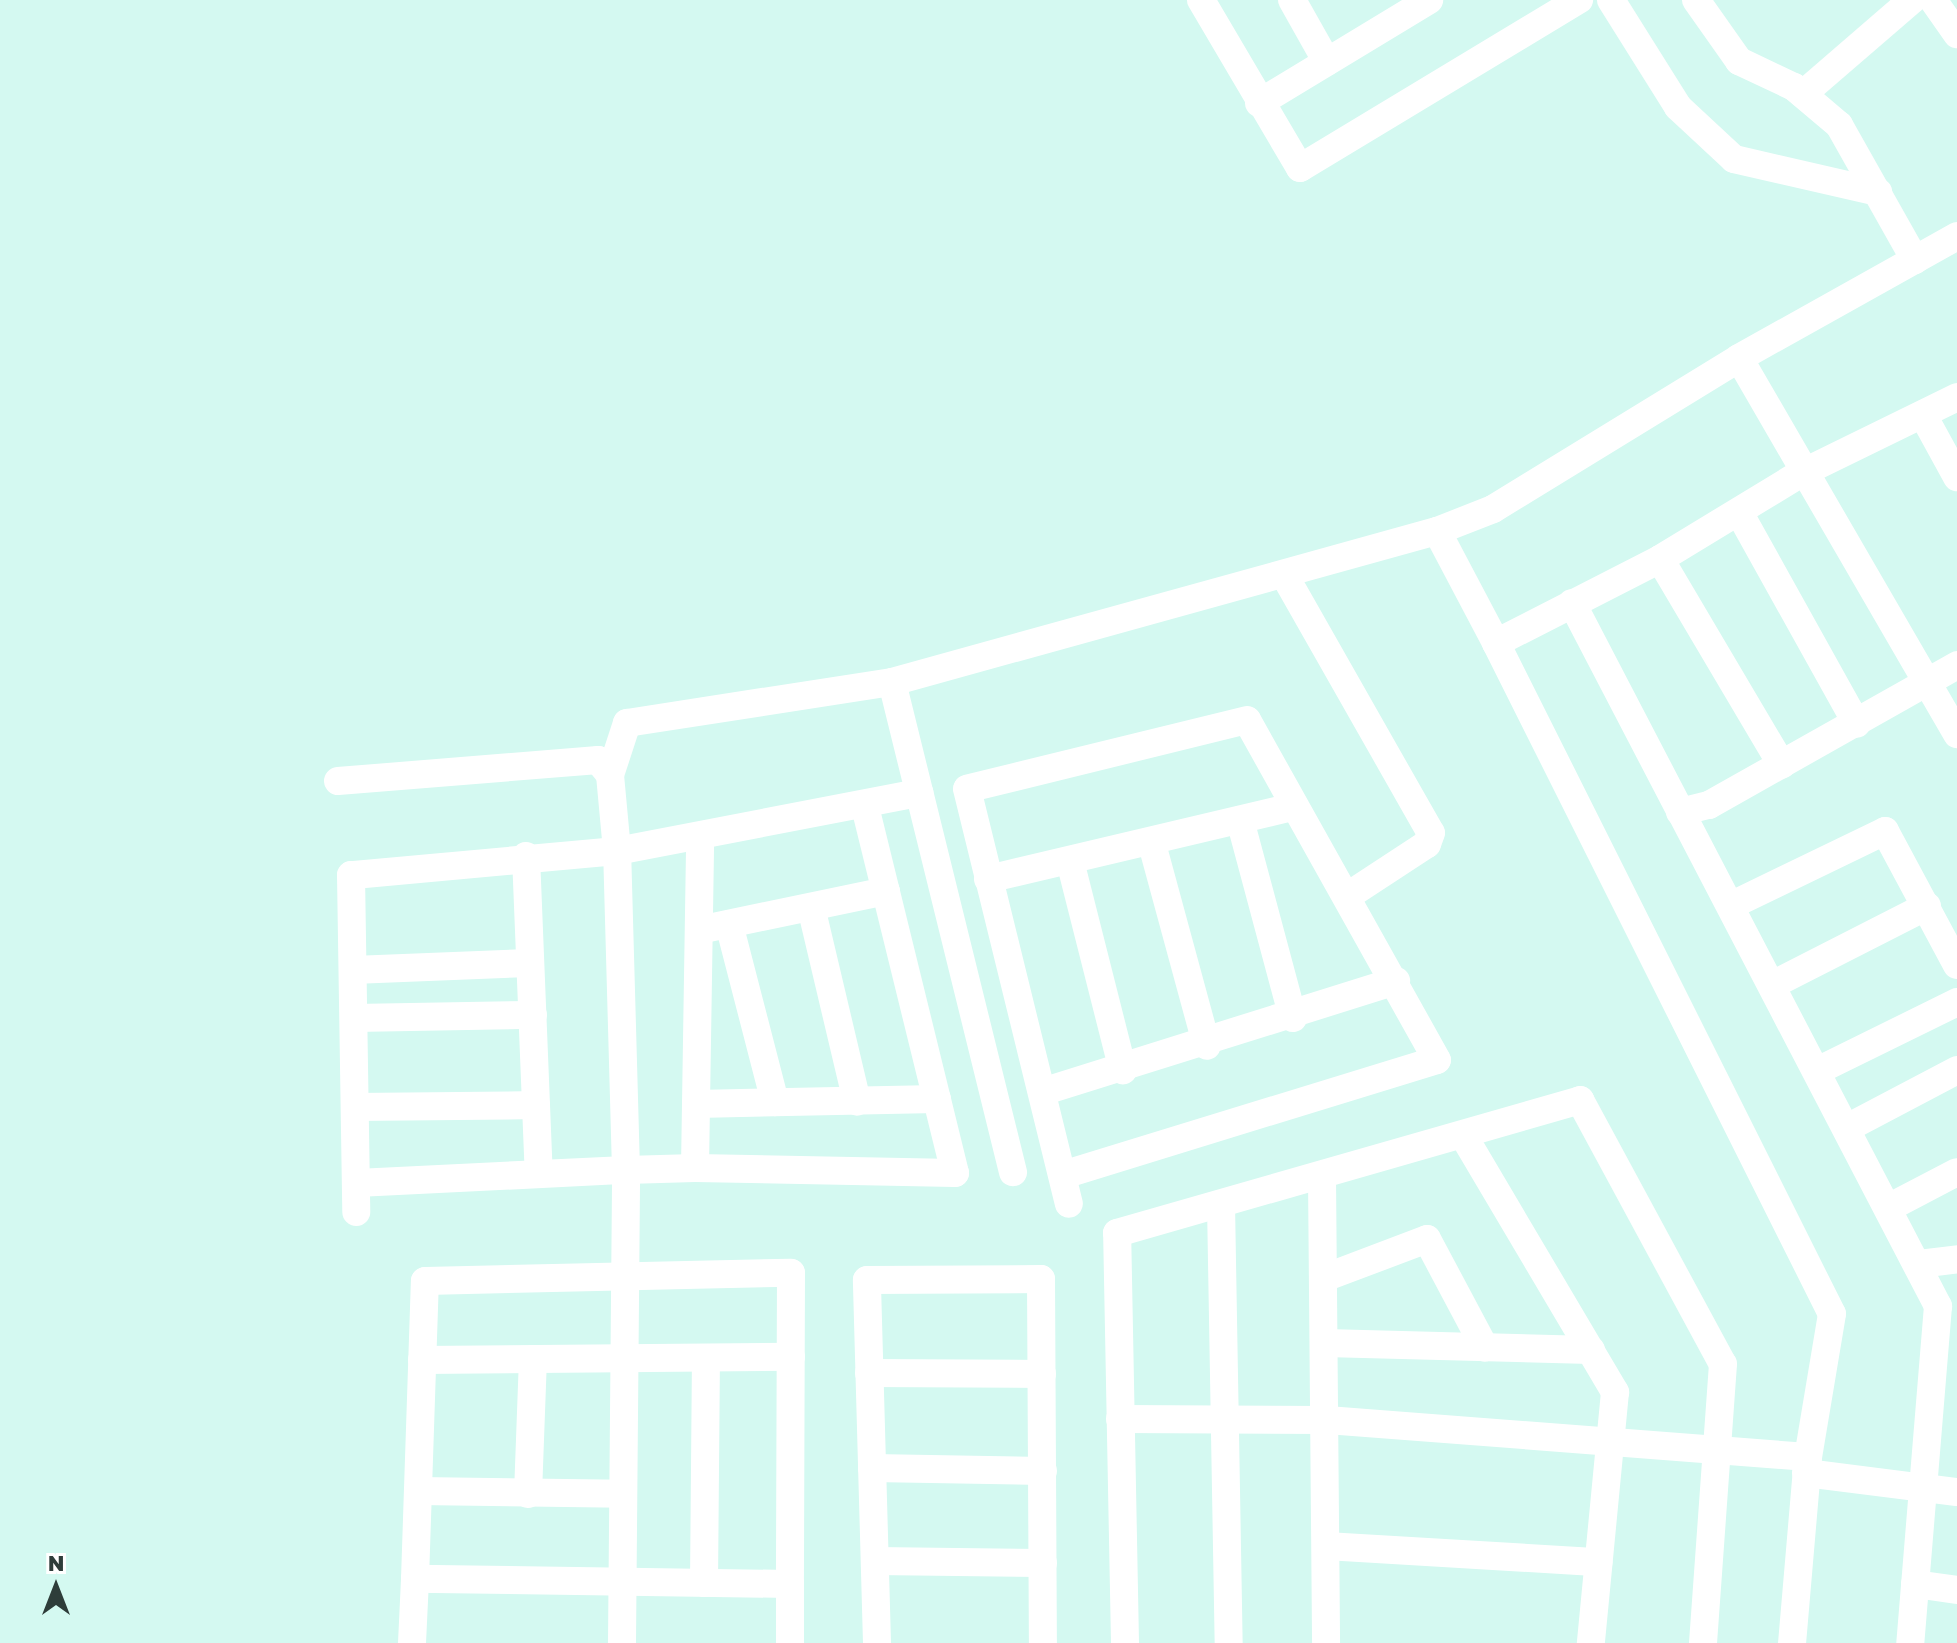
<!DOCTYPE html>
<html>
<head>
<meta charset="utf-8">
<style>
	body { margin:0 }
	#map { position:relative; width:1957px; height:1643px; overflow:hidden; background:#d4f9f1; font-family:"Golos Text",sans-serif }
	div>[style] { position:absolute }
	.minor>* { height:28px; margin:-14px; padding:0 14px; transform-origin:14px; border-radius:14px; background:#fff }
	span { translate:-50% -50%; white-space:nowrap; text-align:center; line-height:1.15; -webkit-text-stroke:6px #fff; paint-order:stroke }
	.north { position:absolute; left:16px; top:1547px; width:80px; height:80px; -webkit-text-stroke:6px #fff; paint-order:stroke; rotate:0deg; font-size:22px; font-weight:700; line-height:32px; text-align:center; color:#2e3d3a }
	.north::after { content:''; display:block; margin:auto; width:28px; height:36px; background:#2e3d3a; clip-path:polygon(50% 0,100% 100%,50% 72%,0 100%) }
</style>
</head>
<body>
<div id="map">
	<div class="minor">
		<div style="left:1201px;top:0;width:195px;rotate:59.5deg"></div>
		<div style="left:1300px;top:168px;width:326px;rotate:-31.1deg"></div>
		<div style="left:1292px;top:0;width:71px;rotate:60.6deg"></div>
		<div style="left:1611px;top:0;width:126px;rotate:57.9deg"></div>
		<div style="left:1678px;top:107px;width:76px;rotate:42.9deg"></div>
		<div style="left:1734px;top:159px;width:148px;rotate:12.9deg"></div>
		<div style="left:1696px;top:0;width:75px;rotate:54.8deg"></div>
		<div style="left:1739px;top:61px;width:61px;rotate:25.3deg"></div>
		<div style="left:1794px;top:87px;width:59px;rotate:40.2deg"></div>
		<div style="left:1839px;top:125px;width:155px;rotate:60.6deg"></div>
		<div style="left:1933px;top:0;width:42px;rotate:54.8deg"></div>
		<div style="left:1803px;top:94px;width:144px;rotate:-40.8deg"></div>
		<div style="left:1259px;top:103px;width:199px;rotate:-31.2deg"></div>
		<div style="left:1739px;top:358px;width:435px;rotate:59.9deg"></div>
		<div style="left:1923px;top:415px;width:71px;rotate:61.3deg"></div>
		<div style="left:1740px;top:514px;width:240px;rotate:60.9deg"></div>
		<div style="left:1437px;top:531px;width:127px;rotate:62.2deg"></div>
		<div style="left:1496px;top:643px;width:184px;rotate:-27.1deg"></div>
		<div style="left:1660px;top:559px;width:164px;rotate:-31.3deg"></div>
		<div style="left:1800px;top:474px;width:175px;rotate:-26.1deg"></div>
		<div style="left:1660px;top:559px;width:239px;rotate:59.4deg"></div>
		<div style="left:1286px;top:578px;width:293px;rotate:60.4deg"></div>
		<div style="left:1431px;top:833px;width:12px;rotate:110deg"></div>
		<div style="left:1427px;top:844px;width:93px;rotate:146.8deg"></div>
		<div style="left:1572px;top:603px;width:793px;rotate:62.5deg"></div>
		<div style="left:1938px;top:1306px;width:338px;rotate:94.7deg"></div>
		<div style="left:1496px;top:643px;width:750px;rotate:63.4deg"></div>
		<div style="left:1832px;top:1314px;width:145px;rotate:99.5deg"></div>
		<div style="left:1808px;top:1457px;width:187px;rotate:94.9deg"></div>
		<div style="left:892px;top:682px;width:505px;rotate:76.13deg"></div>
		<div style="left:610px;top:775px;width:55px;rotate:-71.9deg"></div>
		<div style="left:627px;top:723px;width:268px;rotate:-8.8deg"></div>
		<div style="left:892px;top:682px;width:566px;rotate:-15.49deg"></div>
		<div style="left:1437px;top:531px;width:60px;rotate:-21.4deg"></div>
		<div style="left:1493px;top:509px;width:289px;rotate:-31.5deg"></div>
		<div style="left:1739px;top:358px;width:250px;rotate:-29.2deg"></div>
		<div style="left:338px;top:781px;width:261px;rotate:-4.6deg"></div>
		<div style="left:598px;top:760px;width:19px;rotate:51deg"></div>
		<div style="left:610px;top:775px;width:76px;rotate:84.7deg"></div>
		<div style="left:617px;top:851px;width:267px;rotate:174.8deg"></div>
		<div style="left:351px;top:875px;width:337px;rotate:89.1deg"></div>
		<div style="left:1680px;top:812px;width:30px;rotate:-14deg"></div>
		<div style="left:1709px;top:805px;width:285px;rotate:-29.4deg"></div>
		<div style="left:1240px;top:820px;width:205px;rotate:75deg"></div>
		<div style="left:1152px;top:844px;width:209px;rotate:74.8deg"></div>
		<div style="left:526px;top:856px;width:317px;rotate:87.7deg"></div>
		<div style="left:1070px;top:861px;width:216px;rotate:75.8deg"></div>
		<div style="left:988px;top:879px;width:312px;rotate:-13.3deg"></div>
		<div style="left:1732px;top:905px;width:170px;rotate:-25.8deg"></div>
		<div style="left:1885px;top:831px;width:152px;rotate:61.8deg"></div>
		<div style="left:811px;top:907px;width:200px;rotate:76.7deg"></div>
		<div style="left:729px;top:924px;width:184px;rotate:75.5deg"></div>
		<div style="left:699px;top:930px;width:191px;rotate:-11.8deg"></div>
		<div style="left:353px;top:970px;width:177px;rotate:-2.3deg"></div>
		<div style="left:1772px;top:985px;width:174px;rotate:-27deg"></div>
		<div style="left:354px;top:1018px;width:179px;rotate:-1deg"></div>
		<div style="left:1817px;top:1071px;width:156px;rotate:-26.2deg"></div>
		<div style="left:1045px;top:1091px;width:368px;rotate:-17.4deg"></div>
		<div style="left:696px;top:1104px;width:241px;rotate:-1.2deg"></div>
		<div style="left:355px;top:1107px;width:181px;rotate:-0.6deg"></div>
		<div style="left:1849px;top:1127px;width:122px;rotate:-27.8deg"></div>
		<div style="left:1463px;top:1135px;width:299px;rotate:59.4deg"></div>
		<div style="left:1615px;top:1392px;width:252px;rotate:95.5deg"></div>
		<div style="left:695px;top:1168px;width:260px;rotate:1.1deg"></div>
		<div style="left:955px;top:1173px;width:377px;rotate:-103.8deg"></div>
		<div style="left:1063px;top:1175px;width:391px;rotate:-17.1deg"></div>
		<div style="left:1437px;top:1060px;width:389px;rotate:-119.2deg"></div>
		<div style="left:1247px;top:720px;width:288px;rotate:166.2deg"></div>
		<div style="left:967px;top:789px;width:427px;rotate:76.2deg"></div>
		<div style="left:1322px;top:1177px;width:466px;rotate:89.5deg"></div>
		<div style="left:357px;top:1183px;width:269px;rotate:-2.8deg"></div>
		<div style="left:626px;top:1170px;width:319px;rotate:-91.6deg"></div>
		<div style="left:617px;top:851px;width:308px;rotate:-10.9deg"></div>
		<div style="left:1221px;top:1204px;width:439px;rotate:89deg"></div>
		<div style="left:1892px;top:1206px;width:73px;rotate:-27.6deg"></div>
		<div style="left:1919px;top:1264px;width:38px;rotate:-7deg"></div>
		<div style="left:791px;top:1273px;width:311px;rotate:90.2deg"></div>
		<div style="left:790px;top:1584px;width:375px;rotate:-179.2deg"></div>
		<div style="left:415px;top:1579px;width:298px;rotate:-88.1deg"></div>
		<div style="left:425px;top:1281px;width:366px;rotate:-1.3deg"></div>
		<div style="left:1324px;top:1278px;width:110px;rotate:-20.7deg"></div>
		<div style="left:1427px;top:1239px;width:123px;rotate:62deg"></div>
		<div style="left:1325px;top:1343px;width:266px;rotate:1.5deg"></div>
		<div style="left:422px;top:1360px;width:369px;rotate:-0.5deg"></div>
		<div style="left:869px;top:1373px;width:173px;rotate:0.3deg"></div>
		<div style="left:1120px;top:1419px;width:207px;rotate:0.3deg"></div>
		<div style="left:1327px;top:1420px;width:482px;rotate:4.4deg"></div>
		<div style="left:872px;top:1468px;width:171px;rotate:1deg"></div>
		<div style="left:1806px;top:1473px;width:152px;rotate:7.2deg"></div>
		<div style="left:418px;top:1491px;width:205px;rotate:0.8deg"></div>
		<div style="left:528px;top:1494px;width:135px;rotate:-87.9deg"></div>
		<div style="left:1326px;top:1546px;width:273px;rotate:3.4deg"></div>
		<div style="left:875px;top:1561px;width:168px;rotate:0.7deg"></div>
		<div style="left:704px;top:1583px;width:225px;rotate:-89.5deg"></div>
		<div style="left:790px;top:1584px;width:59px;rotate:90deg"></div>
		<div style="left:1915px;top:1584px;width:42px;rotate:8.1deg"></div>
		<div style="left:412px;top:1643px;width:64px;rotate:-87.3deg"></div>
		<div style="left:622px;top:1643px;width:473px;rotate:-89.5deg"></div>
		<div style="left:626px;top:1170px;width:69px;rotate:-1.7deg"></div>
		<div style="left:695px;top:1168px;width:332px;rotate:-89.1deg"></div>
		<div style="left:877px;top:1643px;width:363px;rotate:-91.6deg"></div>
		<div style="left:867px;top:1280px;width:174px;rotate:-0.3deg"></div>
		<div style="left:1041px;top:1279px;width:364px;rotate:89.7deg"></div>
		<div style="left:1125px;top:1643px;width:410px;rotate:-91.1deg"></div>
		<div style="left:1117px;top:1233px;width:482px;rotate:-16deg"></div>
		<div style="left:1580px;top:1100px;width:300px;rotate:61.6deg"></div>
		<div style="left:1723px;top:1364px;width:280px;rotate:94.1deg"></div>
	</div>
	<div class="north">N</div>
</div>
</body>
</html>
